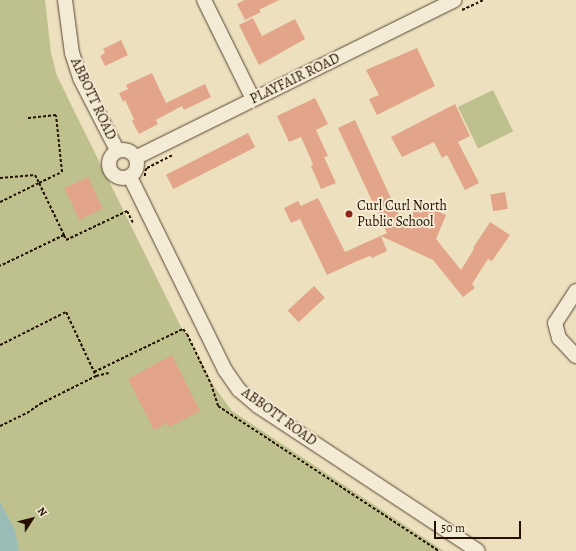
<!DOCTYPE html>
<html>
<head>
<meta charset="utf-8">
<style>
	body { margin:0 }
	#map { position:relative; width:576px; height:551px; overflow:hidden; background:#ece0bf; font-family:Alegreya,serif }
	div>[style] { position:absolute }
	.green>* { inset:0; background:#bec18e; transform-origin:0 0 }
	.water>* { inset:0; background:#99bcb6 }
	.building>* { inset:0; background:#e2a589; transform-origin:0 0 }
	.path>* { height:2px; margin-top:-1px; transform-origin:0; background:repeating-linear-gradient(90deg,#261000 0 3px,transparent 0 5px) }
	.roads { filter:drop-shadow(0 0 1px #584430) drop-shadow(0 0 1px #584430) }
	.minor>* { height:14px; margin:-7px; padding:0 7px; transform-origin:7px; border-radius:7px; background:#f3ebd5 }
	.minor>.ring { margin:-7px; padding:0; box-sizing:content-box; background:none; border:14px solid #f3ebd5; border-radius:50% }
	.dots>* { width:11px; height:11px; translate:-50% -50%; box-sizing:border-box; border:2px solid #f3ebd5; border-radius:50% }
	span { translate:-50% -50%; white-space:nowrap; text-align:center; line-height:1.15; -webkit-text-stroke:4px #f3ebd5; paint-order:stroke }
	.street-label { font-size:14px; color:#261000 }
	.poi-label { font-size:14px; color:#261000 }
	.left { translate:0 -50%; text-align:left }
	.north { position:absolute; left:12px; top:499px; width:40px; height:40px; -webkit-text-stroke:3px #f3ebd5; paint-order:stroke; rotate:54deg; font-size:11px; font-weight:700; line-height:16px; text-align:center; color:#261000 }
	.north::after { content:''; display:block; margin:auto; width:14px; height:18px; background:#261000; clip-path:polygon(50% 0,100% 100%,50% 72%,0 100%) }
	.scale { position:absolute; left:434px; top:521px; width:87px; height:18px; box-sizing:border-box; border:2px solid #261000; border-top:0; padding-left:5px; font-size:12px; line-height:14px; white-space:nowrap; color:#261000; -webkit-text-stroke:3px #f3ebd5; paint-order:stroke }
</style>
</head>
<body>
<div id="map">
	<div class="green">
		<div style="clip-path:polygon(0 0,45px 0,51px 53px,57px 76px,181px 327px,195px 348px,213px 385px,232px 411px,444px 551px,0 551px)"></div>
		<div style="left:493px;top:90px;width:46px;height:39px;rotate:64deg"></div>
	</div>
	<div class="water">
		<div style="clip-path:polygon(0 502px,15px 530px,19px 551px,0 551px)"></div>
	</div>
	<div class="building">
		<div style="clip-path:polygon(244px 0,279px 0,259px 10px,261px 12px,245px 20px,237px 4px)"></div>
		<div style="clip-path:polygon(253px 18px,262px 36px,295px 19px,305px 39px,259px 65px,239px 25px)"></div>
		<div style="clip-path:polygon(121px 40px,128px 55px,105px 66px,100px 56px,105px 53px,103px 49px)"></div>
		<div style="clip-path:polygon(417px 48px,435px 86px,377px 115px,369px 99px,379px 95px,366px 70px)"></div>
		<div style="clip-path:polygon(152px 73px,166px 103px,205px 84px,211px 97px,184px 110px,182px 106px,156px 120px,158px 124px,139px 134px,132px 121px,134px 119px,125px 100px,123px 102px,119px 93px,128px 89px,126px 85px)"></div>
		<div style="clip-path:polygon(315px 98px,328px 124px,316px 130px,328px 156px,324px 157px,336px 183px,321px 189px,311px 166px,313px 164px,301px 137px,289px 142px,277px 116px)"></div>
		<div style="clip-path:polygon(455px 104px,470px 136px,458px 142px,479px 183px,465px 190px,447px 155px,442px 158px,434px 142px,402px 157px,391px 137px)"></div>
		<div style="clip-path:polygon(355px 120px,405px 229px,417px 202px,446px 215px,436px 239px,461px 270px,474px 249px,473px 248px,490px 222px,510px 235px,492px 261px,488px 259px,472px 284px,475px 288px,463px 297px,433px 260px,381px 236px,387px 251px,372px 258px,370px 256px,357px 261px,327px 275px,300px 219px,291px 223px,284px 208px,298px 201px,301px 206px,318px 198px,345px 252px,387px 233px,338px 128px)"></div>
		<div style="left:248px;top:133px;width:16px;height:92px;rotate:63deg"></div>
		<div style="left:88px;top:177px;width:35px;height:26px;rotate:65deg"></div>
		<div style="left:505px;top:192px;width:17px;height:15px;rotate:80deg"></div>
		<div style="left:314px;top:286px;width:16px;height:36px;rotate:47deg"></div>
		<div style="clip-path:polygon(172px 355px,200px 411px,169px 427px,167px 423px,154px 430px,128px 379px)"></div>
	</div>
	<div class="path">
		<div style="left:462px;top:10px;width:23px;rotate:-25deg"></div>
		<div style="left:145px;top:176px;width:5px;rotate:-90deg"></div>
		<div style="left:145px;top:171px;width:4px;rotate:-56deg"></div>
		<div style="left:147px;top:168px;width:28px;rotate:-27deg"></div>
		<div style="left:0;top:178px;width:35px;rotate:-5deg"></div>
		<div style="left:35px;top:175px;width:9px;rotate:63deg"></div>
		<div style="left:39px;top:183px;width:25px;rotate:-26deg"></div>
		<div style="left:62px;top:172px;width:57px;rotate:-96deg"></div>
		<div style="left:56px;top:115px;width:30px;rotate:174deg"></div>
		<div style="left:0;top:202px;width:43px;rotate:-26deg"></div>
		<div style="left:39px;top:183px;width:58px;rotate:64.3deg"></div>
		<div style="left:64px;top:235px;width:71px;rotate:154.2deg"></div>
		<div style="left:64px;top:235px;width:5px;rotate:68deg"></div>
		<div style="left:66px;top:240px;width:68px;rotate:-25.4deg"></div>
		<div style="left:127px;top:211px;width:13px;rotate:63deg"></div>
		<div style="left:0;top:345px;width:74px;rotate:-26.6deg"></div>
		<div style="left:66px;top:312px;width:71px;rotate:64.9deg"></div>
		<div style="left:94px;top:372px;width:99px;rotate:-25.8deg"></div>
		<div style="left:183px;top:329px;width:6px;rotate:51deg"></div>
		<div style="left:187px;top:334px;width:55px;rotate:64.4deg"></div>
		<div style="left:211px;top:384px;width:23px;rotate:72deg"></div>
		<div style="left:218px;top:406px;width:264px;rotate:33.3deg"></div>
		<div style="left:0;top:426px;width:30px;rotate:-26deg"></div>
		<div style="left:27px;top:413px;width:16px;rotate:-35deg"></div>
		<div style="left:40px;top:404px;width:63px;rotate:-26.6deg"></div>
		<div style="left:96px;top:376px;width:13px;rotate:-13deg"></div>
	</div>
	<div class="roads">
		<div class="minor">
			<div style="left:65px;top:0;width:53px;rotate:82.5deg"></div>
			<div style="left:72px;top:53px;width:26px;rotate:72deg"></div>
			<div style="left:80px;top:78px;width:81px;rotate:62.8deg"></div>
			<div style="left:204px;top:0;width:110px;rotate:63.7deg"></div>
			<div class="ring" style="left:109px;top:150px;width:14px;height:14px"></div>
			<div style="left:137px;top:157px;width:354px;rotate:-26.3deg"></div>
			<div style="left:130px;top:177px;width:215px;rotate:63.8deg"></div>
			<div style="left:225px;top:370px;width:24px;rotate:55deg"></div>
			<div style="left:239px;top:390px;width:25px;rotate:40deg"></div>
			<div style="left:258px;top:406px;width:263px;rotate:33.4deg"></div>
			<div style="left:576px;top:291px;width:38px;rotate:123deg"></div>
			<div style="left:555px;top:323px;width:16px;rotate:75deg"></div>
			<div style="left:559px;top:338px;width:25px;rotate:47deg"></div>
		</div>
	</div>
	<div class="dots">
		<div style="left:349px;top:214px;background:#8f2418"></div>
	</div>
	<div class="street-label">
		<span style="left:295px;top:79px;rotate:-26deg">PLAYFAIR ROAD</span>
		<span style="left:93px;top:99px;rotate:65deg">ABBOTT ROAD</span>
		<span style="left:279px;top:417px;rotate:36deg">ABBOTT ROAD</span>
	</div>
	<div class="poi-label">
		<span class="left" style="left:357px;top:214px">Curl Curl North<br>Public School</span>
	</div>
	<div class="north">N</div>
	<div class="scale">50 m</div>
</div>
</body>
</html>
